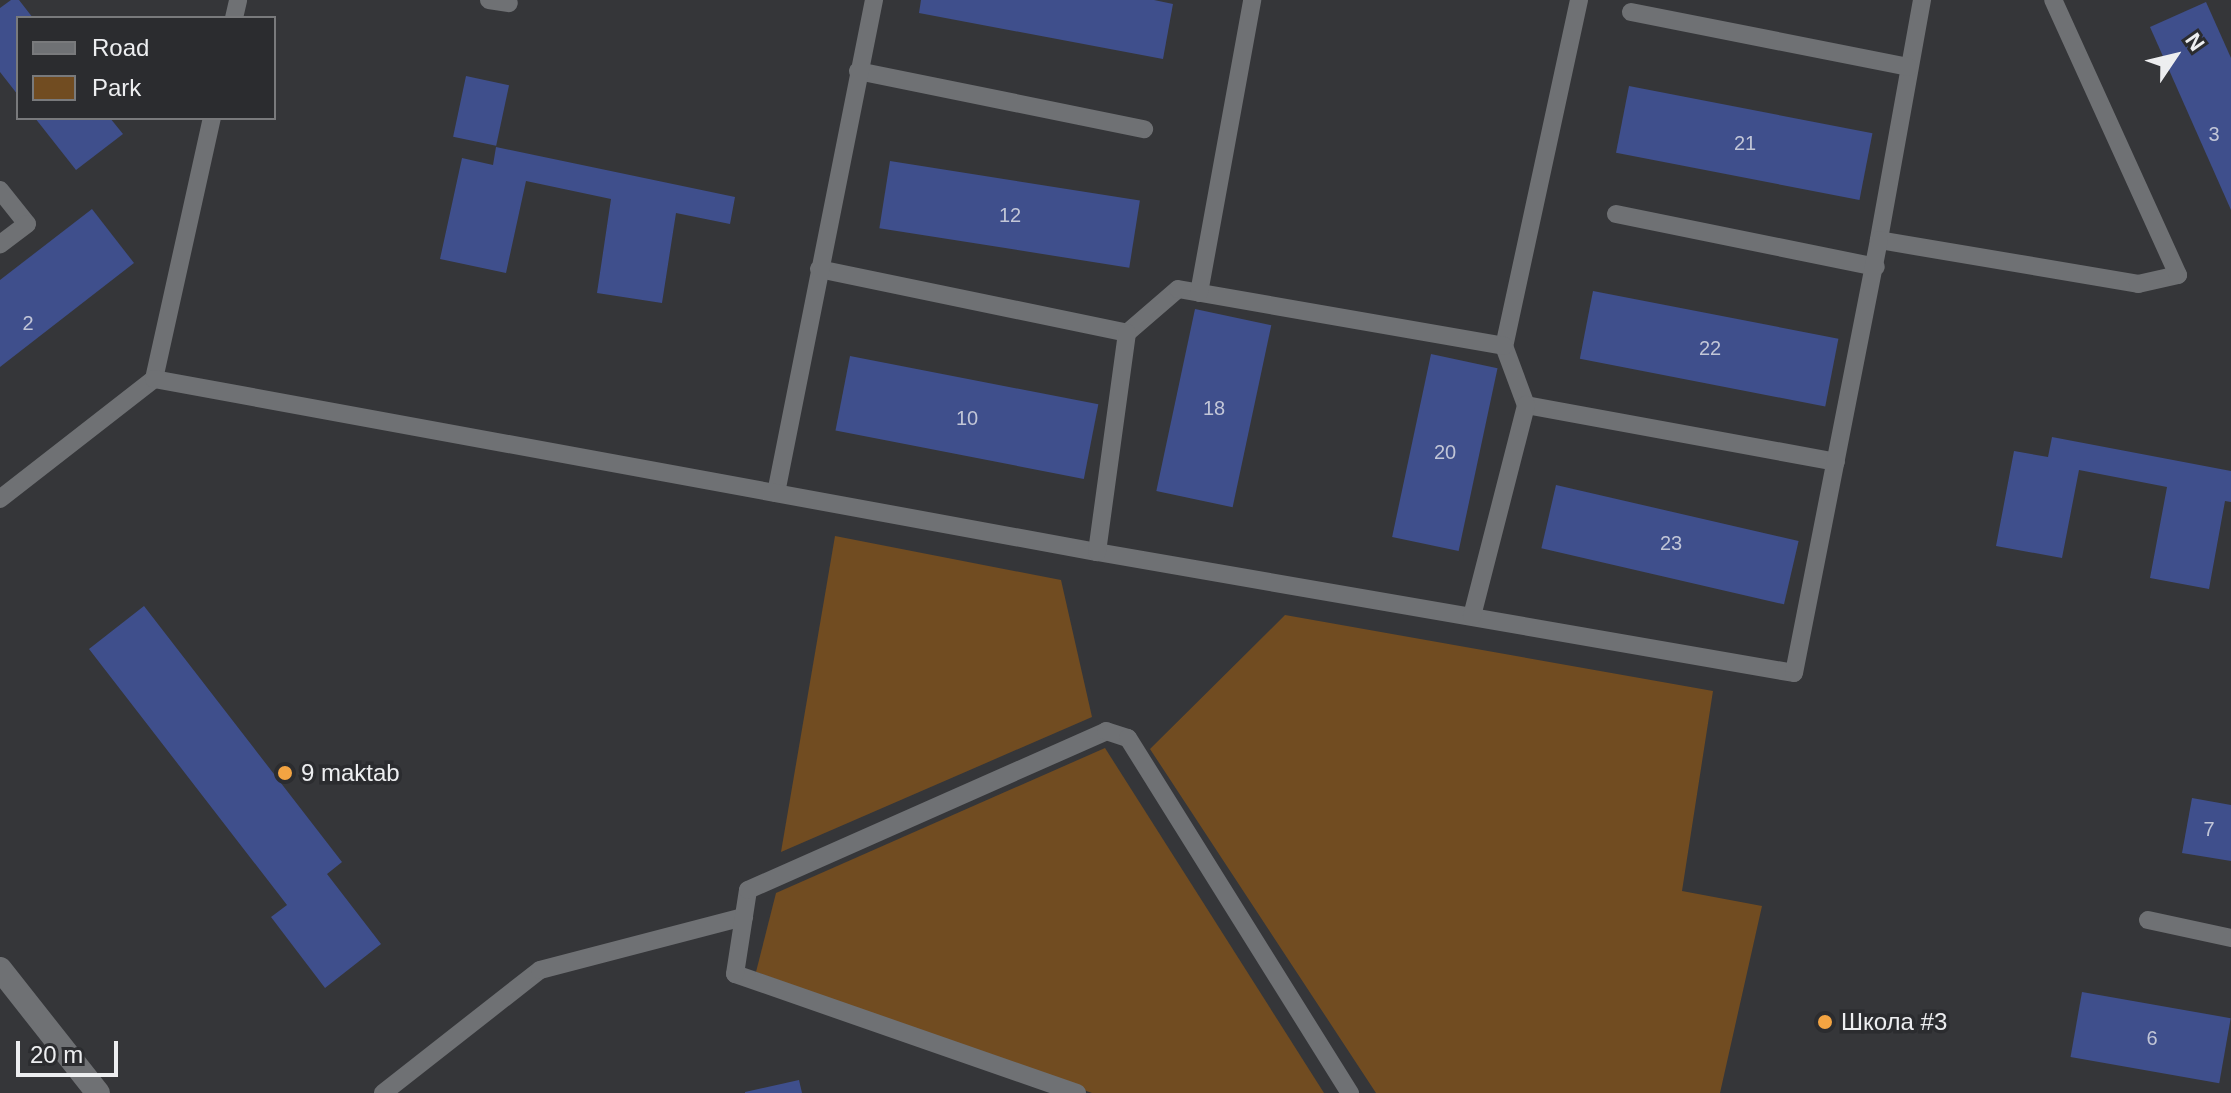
<!DOCTYPE html>
<html>
<head>
<meta charset="utf-8">
<style>
	body { margin:0 }
	#map { position:relative; width:2231px; height:1093px; overflow:hidden; background:#353639; font-family:Arial,sans-serif }
	div>[style] { position:absolute }
	.green>* { inset:0; background:#714c21 }
	.building>* { inset:0; background:#3f4f8c; transform-origin:0 0 }
	.service>* { height:18px; margin:-9px; padding:0 9px; transform-origin:9px; border-radius:9px; background:#6f7174 }
	.secondary>* { height:24px; margin:-12px; padding:0 12px; transform-origin:12px; border-radius:12px; background:#6f7174 }
	.dots>* { width:22px; height:22px; translate:-50% -50%; box-sizing:border-box; border:4px solid #2b2c2f; border-radius:50% }
	span { translate:-50% -50%; white-space:nowrap; text-align:center; line-height:1.15; -webkit-text-stroke:7px #2b2c2f; paint-order:stroke }
	.number-label { font-size:20px; color:#c2c6d7 }
	.number-label span { -webkit-text-stroke-width:0 }
	.poi-label { font-size:24px; color:#edeef0 }
	.left { translate:0 -50%; text-align:left }
	.legend { position:absolute; left:16px; top:16px; width:260px; height:104px; box-sizing:border-box; background:#2b2c2f; border:2px solid #797a7c; margin:0; padding:10px 14px; list-style:none; font-size:24px; color:#edeef0 }
	.legend li { display:flex; align-items:center; gap:16px; height:40px }
	.legend b { width:40px; border:2px solid #797a7c }
	.north { position:absolute; left:2135px; top:16px; width:80px; height:80px; -webkit-text-stroke:6px #2b2c2f; paint-order:stroke; rotate:55deg; font-size:22px; font-weight:700; line-height:32px; text-align:center; color:#edeef0 }
	.north::after { content:''; display:block; margin:auto; width:28px; height:36px; background:#edeef0; clip-path:polygon(50% 0,100% 100%,50% 72%,0 100%) }
	.scale { position:absolute; left:16px; top:1041px; width:102px; height:36px; box-sizing:border-box; border:4px solid #edeef0; border-top:0; padding-left:10px; font-size:24px; line-height:28px; white-space:nowrap; color:#edeef0; -webkit-text-stroke:6px #2b2c2f; paint-order:stroke }
</style>
</head>
<body>
<div id="map">
	<div class="green">
		<div style="clip-path:polygon(835px 536px,1061px 580px,1092px 717px,781px 852px)"></div>
		<div style="clip-path:polygon(1285px 615px,1713px 691px,1682px 891px,1762px 906px,1720px 1093px,1376px 1093px,1150px 749px)"></div>
		<div style="clip-path:polygon(1105px 748px,1324px 1093px,1092px 1093px,756px 972px,776px 893px)"></div>
	</div>
	<div class="building">
		<div style="clip-path:polygon(11px 0,19px 0,33px 18px,18px 18px,18px 95px,0 72px,0 8px)"></div>
		<div style="clip-path:polygon(921px 0,1154px 0,1173px 4px,1163px 59px,919px 13px)"></div>
		<div style="clip-path:polygon(2206px 2px,2231px 58px,2231px 210px,2150px 27px)"></div>
		<div style="left:466px;top:76px;width:44px;height:62px;rotate:12deg"></div>
		<div style="left:1629px;top:86px;width:248px;height:68px;rotate:11deg"></div>
		<div style="clip-path:polygon(35px 118px,110px 118px,123px 134px,76px 170px)"></div>
		<div style="clip-path:polygon(496px 147px,735px 197px,730px 224px,676px 213px,662px 303px,597px 293px,611px 199px,526px 181px,506px 273px,440px 259px,462px 158px,493px 165px)"></div>
		<div style="left:890px;top:161px;width:253px;height:68px;rotate:9deg"></div>
		<div style="clip-path:polygon(92px 209px,134px 263px,0 367px,0 280px)"></div>
		<div style="left:1593px;top:291px;width:250px;height:69px;rotate:11deg"></div>
		<div style="left:1195px;top:309px;width:78px;height:186px;rotate:12deg"></div>
		<div style="left:1431px;top:354px;width:68px;height:187px;rotate:12deg"></div>
		<div style="left:850px;top:356px;width:253px;height:76px;rotate:11deg"></div>
		<div style="clip-path:polygon(2052px 437px,2231px 471px,2231px 502px,2225px 501px,2209px 589px,2150px 578px,2167px 487px,2079px 470px,2062px 558px,1996px 546px,2014px 451px,2048px 457px)"></div>
		<div style="left:1556px;top:485px;width:249px;height:65px;rotate:13deg"></div>
		<div style="clip-path:polygon(144px 606px,342px 862px,327px 874px,381px 944px,325px 988px,271px 917px,287px 905px,89px 649px)"></div>
		<div style="clip-path:polygon(2192px 798px,2231px 805px,2231px 861px,2182px 853px)"></div>
		<div style="left:2082px;top:992px;width:151px;height:66px;rotate:10deg"></div>
		<div style="clip-path:polygon(799px 1080px,802px 1093px,745px 1093px,745px 1092px)"></div>
	</div>
	<div class="service">
		<div style="left:489px;top:0;width:20px;rotate:9deg"></div>
		<div style="left:1579px;top:0;width:354px;rotate:102.2deg"></div>
		<div style="left:1504px;top:346px;width:63px;rotate:69.6deg"></div>
		<div style="left:1526px;top:405px;width:315px;rotate:10.4deg"></div>
		<div style="left:1922px;top:0;width:244px;rotate:100.2deg"></div>
		<div style="left:1879px;top:240px;width:263px;rotate:9.6deg"></div>
		<div style="left:2138px;top:284px;width:41px;rotate:-12.7deg"></div>
		<div style="left:2178px;top:275px;width:302px;rotate:-114.4deg"></div>
		<div style="left:1631px;top:12px;width:283px;rotate:11.2deg"></div>
		<div style="left:234px;top:18px;width:18px;rotate:-77deg"></div>
		<div style="left:858px;top:71px;width:292px;rotate:11.5deg"></div>
		<div style="left:0;top:190px;width:43px;rotate:51.5deg"></div>
		<div style="left:27px;top:224px;width:34px;rotate:143deg"></div>
		<div style="left:1616px;top:214px;width:265px;rotate:11.5deg"></div>
		<div style="left:819px;top:269px;width:315px;rotate:11.7deg"></div>
		<div style="left:1127px;top:333px;width:67px;rotate:-40.8deg"></div>
		<div style="left:1178px;top:289px;width:331px;rotate:9.9deg"></div>
		<div style="left:1199px;top:293px;width:298px;rotate:-79.7deg"></div>
		<div style="left:154px;top:379px;width:267px;rotate:-77.5deg"></div>
		<div style="left:776px;top:493px;width:503px;rotate:-78.76deg"></div>
		<div style="left:0;top:499px;width:195px;rotate:-37.9deg"></div>
		<div style="left:154px;top:379px;width:959px;rotate:10.4deg"></div>
		<div style="left:1097px;top:552px;width:707px;rotate:9.85deg"></div>
		<div style="left:1794px;top:673px;width:441px;rotate:-78.9deg"></div>
		<div style="left:1097px;top:552px;width:221px;rotate:-82.2deg"></div>
		<div style="left:1472px;top:616px;width:218px;rotate:-75.6deg"></div>
		<div style="left:2148px;top:920px;width:85px;rotate:12.2deg"></div>
		<div style="left:383px;top:1093px;width:199px;rotate:-38.1deg"></div>
		<div style="left:540px;top:970px;width:211px;rotate:-14.6deg"></div>
		<div style="left:1077px;top:1093px;width:362px;rotate:-160.8deg"></div>
		<div style="left:735px;top:974px;width:85px;rotate:-81.2deg"></div>
		<div style="left:748px;top:890px;width:392px;rotate:-23.9deg"></div>
		<div style="left:1106px;top:731px;width:23px;rotate:18deg"></div>
		<div style="left:1128px;top:738px;width:419px;rotate:58deg"></div>
	</div>
	<div class="secondary">
		<div style="left:0;top:969px;width:158px;rotate:51.7deg"></div>
	</div>
	<div class="dots">
		<div style="left:285px;top:773px;background:#f3a442"></div>
		<div style="left:1825px;top:1022px;background:#f3a442"></div>
	</div>
	<div class="number-label">
		<span style="left:2214px;top:134px">3</span>
		<span style="left:1745px;top:143px">21</span>
		<span style="left:1010px;top:215px">12</span>
		<span style="left:28px;top:323px">2</span>
		<span style="left:1710px;top:348px">22</span>
		<span style="left:1214px;top:408px">18</span>
		<span style="left:967px;top:418px">10</span>
		<span style="left:1445px;top:452px">20</span>
		<span style="left:1671px;top:543px">23</span>
		<span style="left:2209px;top:829px">7</span>
		<span style="left:2152px;top:1038px">6</span>
	</div>
	<div class="poi-label">
		<span class="left" style="left:301px;top:773px">9 maktab</span>
		<span class="left" style="left:1841px;top:1022px">Школа #3</span>
	</div>
	<ul class="legend">
	<li><b style="height:10px;background:#6f7174"></b>Road</li>
	<li><b style="height:22px;background:#714c21"></b>Park</li>
	</ul>
	<div class="north">N</div>
	<div class="scale">20 m</div>
</div>
</body>
</html>
